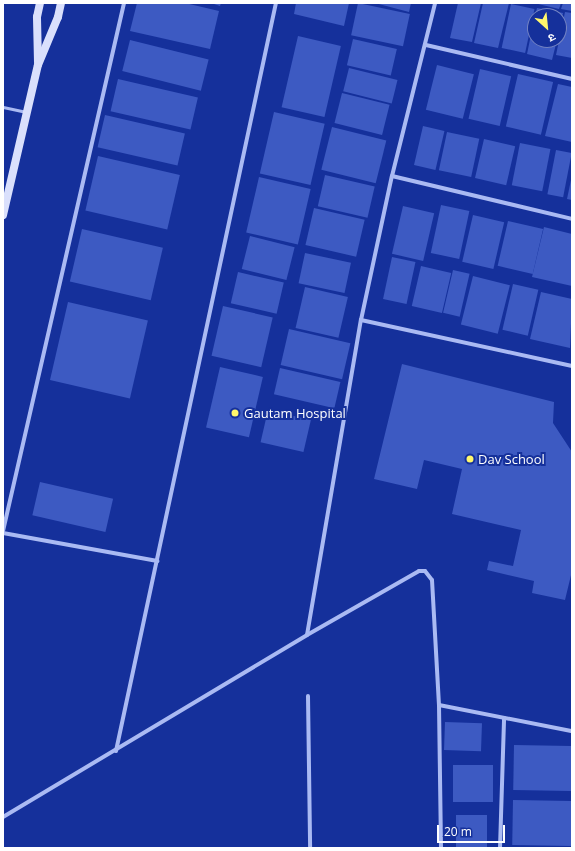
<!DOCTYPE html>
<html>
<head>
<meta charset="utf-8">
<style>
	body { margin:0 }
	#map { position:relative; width:575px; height:851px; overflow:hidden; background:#15309b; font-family:"Open Sans","Noto Sans Devanagari",sans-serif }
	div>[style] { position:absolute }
	.building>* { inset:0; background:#3d5ac2; transform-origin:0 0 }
	.lane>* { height:3px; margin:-1.5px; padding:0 1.5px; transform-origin:1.5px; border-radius:1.5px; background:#aabaf3 }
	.street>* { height:4px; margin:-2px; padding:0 2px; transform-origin:2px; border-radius:2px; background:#aabaf3 }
	.secondary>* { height:8px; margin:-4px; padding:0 4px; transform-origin:4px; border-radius:4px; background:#dae0fc }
	.dots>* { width:11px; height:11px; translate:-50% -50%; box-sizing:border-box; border:2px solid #15309b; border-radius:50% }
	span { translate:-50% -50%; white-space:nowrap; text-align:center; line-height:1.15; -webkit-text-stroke:4px #15309b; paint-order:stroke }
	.poi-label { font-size:13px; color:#fff }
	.left { translate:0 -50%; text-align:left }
	.frame { position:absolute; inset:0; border:4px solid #fff; pointer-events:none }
	.north { position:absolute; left:527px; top:8px; width:40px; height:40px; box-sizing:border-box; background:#15309b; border:1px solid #7383c3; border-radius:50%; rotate:153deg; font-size:11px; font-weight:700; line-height:16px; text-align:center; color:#fff }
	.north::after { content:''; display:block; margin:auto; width:14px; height:18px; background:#fff76c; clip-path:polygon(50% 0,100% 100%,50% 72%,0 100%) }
	.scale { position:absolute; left:437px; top:825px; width:68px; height:18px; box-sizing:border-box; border:2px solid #fff; border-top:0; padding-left:5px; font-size:12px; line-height:14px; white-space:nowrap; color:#fff; -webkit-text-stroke:3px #15309b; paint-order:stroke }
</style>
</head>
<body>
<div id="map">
	<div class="building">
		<div style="clip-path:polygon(137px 3px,185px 3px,219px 11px,210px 49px,130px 31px)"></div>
		<div style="clip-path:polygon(211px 3px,221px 3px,220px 6px)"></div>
		<div style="clip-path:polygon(296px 3px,349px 3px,344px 26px,294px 14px)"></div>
		<div style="left:358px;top:3px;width:53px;height:33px;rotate:12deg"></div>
		<div style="clip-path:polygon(375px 3px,411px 3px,409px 12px)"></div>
		<div style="clip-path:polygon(458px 3px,481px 3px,472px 42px,450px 38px)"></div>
		<div style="clip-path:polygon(483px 3px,509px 3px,498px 48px,474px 43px)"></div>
		<div style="clip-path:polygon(534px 3px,561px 3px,559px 9px)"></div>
		<div style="clip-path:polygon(563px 3px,572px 3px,572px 11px,561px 9px)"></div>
		<div style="left:511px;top:4px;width:24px;height:45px;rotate:12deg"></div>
		<div style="clip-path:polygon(537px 8px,563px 13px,560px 27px,559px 16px,535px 16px)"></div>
		<div style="clip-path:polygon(565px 12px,572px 13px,572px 58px,556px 55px)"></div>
		<div style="clip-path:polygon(534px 20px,535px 40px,557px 40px,552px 60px,527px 54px)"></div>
		<div style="left:298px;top:36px;width:44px;height:73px;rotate:13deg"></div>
		<div style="left:353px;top:39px;width:45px;height:27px;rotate:13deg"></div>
		<div style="left:130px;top:40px;width:81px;height:32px;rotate:14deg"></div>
		<div style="left:437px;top:65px;width:38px;height:46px;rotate:14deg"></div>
		<div style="left:349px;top:68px;width:50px;height:24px;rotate:14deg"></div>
		<div style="left:480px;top:69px;width:32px;height:51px;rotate:13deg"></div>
		<div style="left:518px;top:74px;width:36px;height:54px;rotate:13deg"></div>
		<div style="left:118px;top:79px;width:82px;height:33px;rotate:13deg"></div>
		<div style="clip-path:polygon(558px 84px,572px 87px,572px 142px,545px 136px)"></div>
		<div style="left:342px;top:93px;width:49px;height:31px;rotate:14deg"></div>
		<div style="left:274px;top:112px;width:52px;height:63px;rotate:13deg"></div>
		<div style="left:105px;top:115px;width:82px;height:33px;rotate:13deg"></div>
		<div style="left:423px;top:126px;width:22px;height:40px;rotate:13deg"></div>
		<div style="left:332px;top:127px;width:56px;height:44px;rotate:14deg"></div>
		<div style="left:447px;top:132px;width:33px;height:39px;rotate:12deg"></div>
		<div style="left:484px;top:139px;width:32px;height:40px;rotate:13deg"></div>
		<div style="left:520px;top:143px;width:31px;height:43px;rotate:11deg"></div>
		<div style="left:556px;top:150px;width:16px;height:45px;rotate:11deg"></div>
		<div style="left:98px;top:156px;width:84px;height:56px;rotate:13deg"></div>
		<div style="left:325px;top:175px;width:51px;height:32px;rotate:13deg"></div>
		<div style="left:259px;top:177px;width:53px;height:57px;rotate:13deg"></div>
		<div style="clip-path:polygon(571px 180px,572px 180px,572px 200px,567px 199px)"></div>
		<div style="left:441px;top:205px;width:29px;height:49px;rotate:12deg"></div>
		<div style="left:403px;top:206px;width:32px;height:49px;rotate:13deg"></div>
		<div style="left:314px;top:208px;width:52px;height:38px;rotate:13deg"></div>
		<div style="left:473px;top:215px;width:32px;height:48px;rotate:13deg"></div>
		<div style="left:508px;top:221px;width:36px;height:46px;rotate:13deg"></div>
		<div style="clip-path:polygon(544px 227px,572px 234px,572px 286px,532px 277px)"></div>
		<div style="left:82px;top:229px;width:83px;height:54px;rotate:13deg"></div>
		<div style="left:250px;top:236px;width:46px;height:34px;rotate:14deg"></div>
		<div style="left:305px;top:253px;width:47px;height:31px;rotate:12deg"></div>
		<div style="left:392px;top:257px;width:24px;height:43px;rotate:12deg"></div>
		<div style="left:421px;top:266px;width:31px;height:41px;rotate:13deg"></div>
		<div style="left:453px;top:270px;width:17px;height:44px;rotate:13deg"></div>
		<div style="left:238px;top:272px;width:47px;height:32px;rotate:13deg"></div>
		<div style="left:473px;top:276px;width:38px;height:50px;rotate:14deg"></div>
		<div style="left:513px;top:284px;width:26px;height:47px;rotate:13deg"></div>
		<div style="left:305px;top:287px;width:44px;height:42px;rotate:13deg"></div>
		<div style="clip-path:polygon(541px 292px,572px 299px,570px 348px,530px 339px)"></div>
		<div style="left:68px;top:302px;width:82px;height:80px;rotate:13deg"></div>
		<div style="left:223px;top:306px;width:51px;height:51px;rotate:13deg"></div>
		<div style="left:289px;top:329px;width:63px;height:37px;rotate:13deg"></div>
		<div style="clip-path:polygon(402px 364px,554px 402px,553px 423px,572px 452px,572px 571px,565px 600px,532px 593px,534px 581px,487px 570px,489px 561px,513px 566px,521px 530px,452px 514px,462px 469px,424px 460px,417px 489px,374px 479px)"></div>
		<div style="left:220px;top:367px;width:44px;height:62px;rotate:13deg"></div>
		<div style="left:280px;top:368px;width:62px;height:27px;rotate:13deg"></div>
		<div style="left:268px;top:410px;width:44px;height:33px;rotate:13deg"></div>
		<div style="left:40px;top:482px;width:75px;height:34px;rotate:13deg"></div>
		<div style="left:445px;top:722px;width:37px;height:28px;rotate:2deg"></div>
		<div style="left:514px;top:745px;width:58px;height:45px;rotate:1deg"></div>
		<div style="left:453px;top:765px;width:40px;height:37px"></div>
		<div style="left:513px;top:800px;width:59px;height:45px;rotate:1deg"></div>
		<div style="left:456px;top:815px;width:31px;height:33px"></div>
	</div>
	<div class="lane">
		<div style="left:3px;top:107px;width:25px;rotate:12deg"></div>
	</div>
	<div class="street">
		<div style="left:426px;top:45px;width:150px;rotate:13.1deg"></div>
		<div style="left:392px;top:176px;width:185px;rotate:13.4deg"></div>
		<div style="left:361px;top:320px;width:216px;rotate:12.3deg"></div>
		<div style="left:3px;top:531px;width:542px;rotate:-77.09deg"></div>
		<div style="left:3px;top:533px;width:157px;rotate:10.3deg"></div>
		<div style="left:307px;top:635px;width:320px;rotate:-80.3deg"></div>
		<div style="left:361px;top:320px;width:147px;rotate:-77.9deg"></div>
		<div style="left:392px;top:176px;width:178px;rotate:-76deg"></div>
		<div style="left:308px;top:696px;width:152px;rotate:89.2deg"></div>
		<div style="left:439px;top:705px;width:136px;rotate:11.1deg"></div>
		<div style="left:116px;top:751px;width:765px;rotate:-77.93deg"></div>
		<div style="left:3px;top:817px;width:354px;rotate:-30.9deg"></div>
		<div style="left:307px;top:635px;width:129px;rotate:-29.7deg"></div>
		<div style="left:419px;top:571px;width:6px"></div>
		<div style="left:425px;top:571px;width:11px;rotate:52deg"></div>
		<div style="left:432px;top:580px;width:125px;rotate:86.8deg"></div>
		<div style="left:439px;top:705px;width:143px;rotate:89.2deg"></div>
		<div style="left:500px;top:848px;width:130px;rotate:-88.2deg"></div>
	</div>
	<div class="secondary">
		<div style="left:38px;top:62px;width:45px;rotate:-91.3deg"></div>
		<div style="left:37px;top:17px;width:14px;rotate:-78deg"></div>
		<div style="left:3px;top:215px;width:154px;rotate:-76.9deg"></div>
		<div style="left:38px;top:65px;width:52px;rotate:-67.4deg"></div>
		<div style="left:58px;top:17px;width:14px;rotate:-78deg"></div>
	</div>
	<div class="dots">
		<div style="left:235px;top:413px;background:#fff76c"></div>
		<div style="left:470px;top:459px;background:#fff76c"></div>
	</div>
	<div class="poi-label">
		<span class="left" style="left:244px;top:413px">Gautam Hospital</span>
		<span class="left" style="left:478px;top:459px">Dav School</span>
	</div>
	<div class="frame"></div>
	<div class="north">उ</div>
	<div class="scale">20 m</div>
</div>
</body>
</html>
